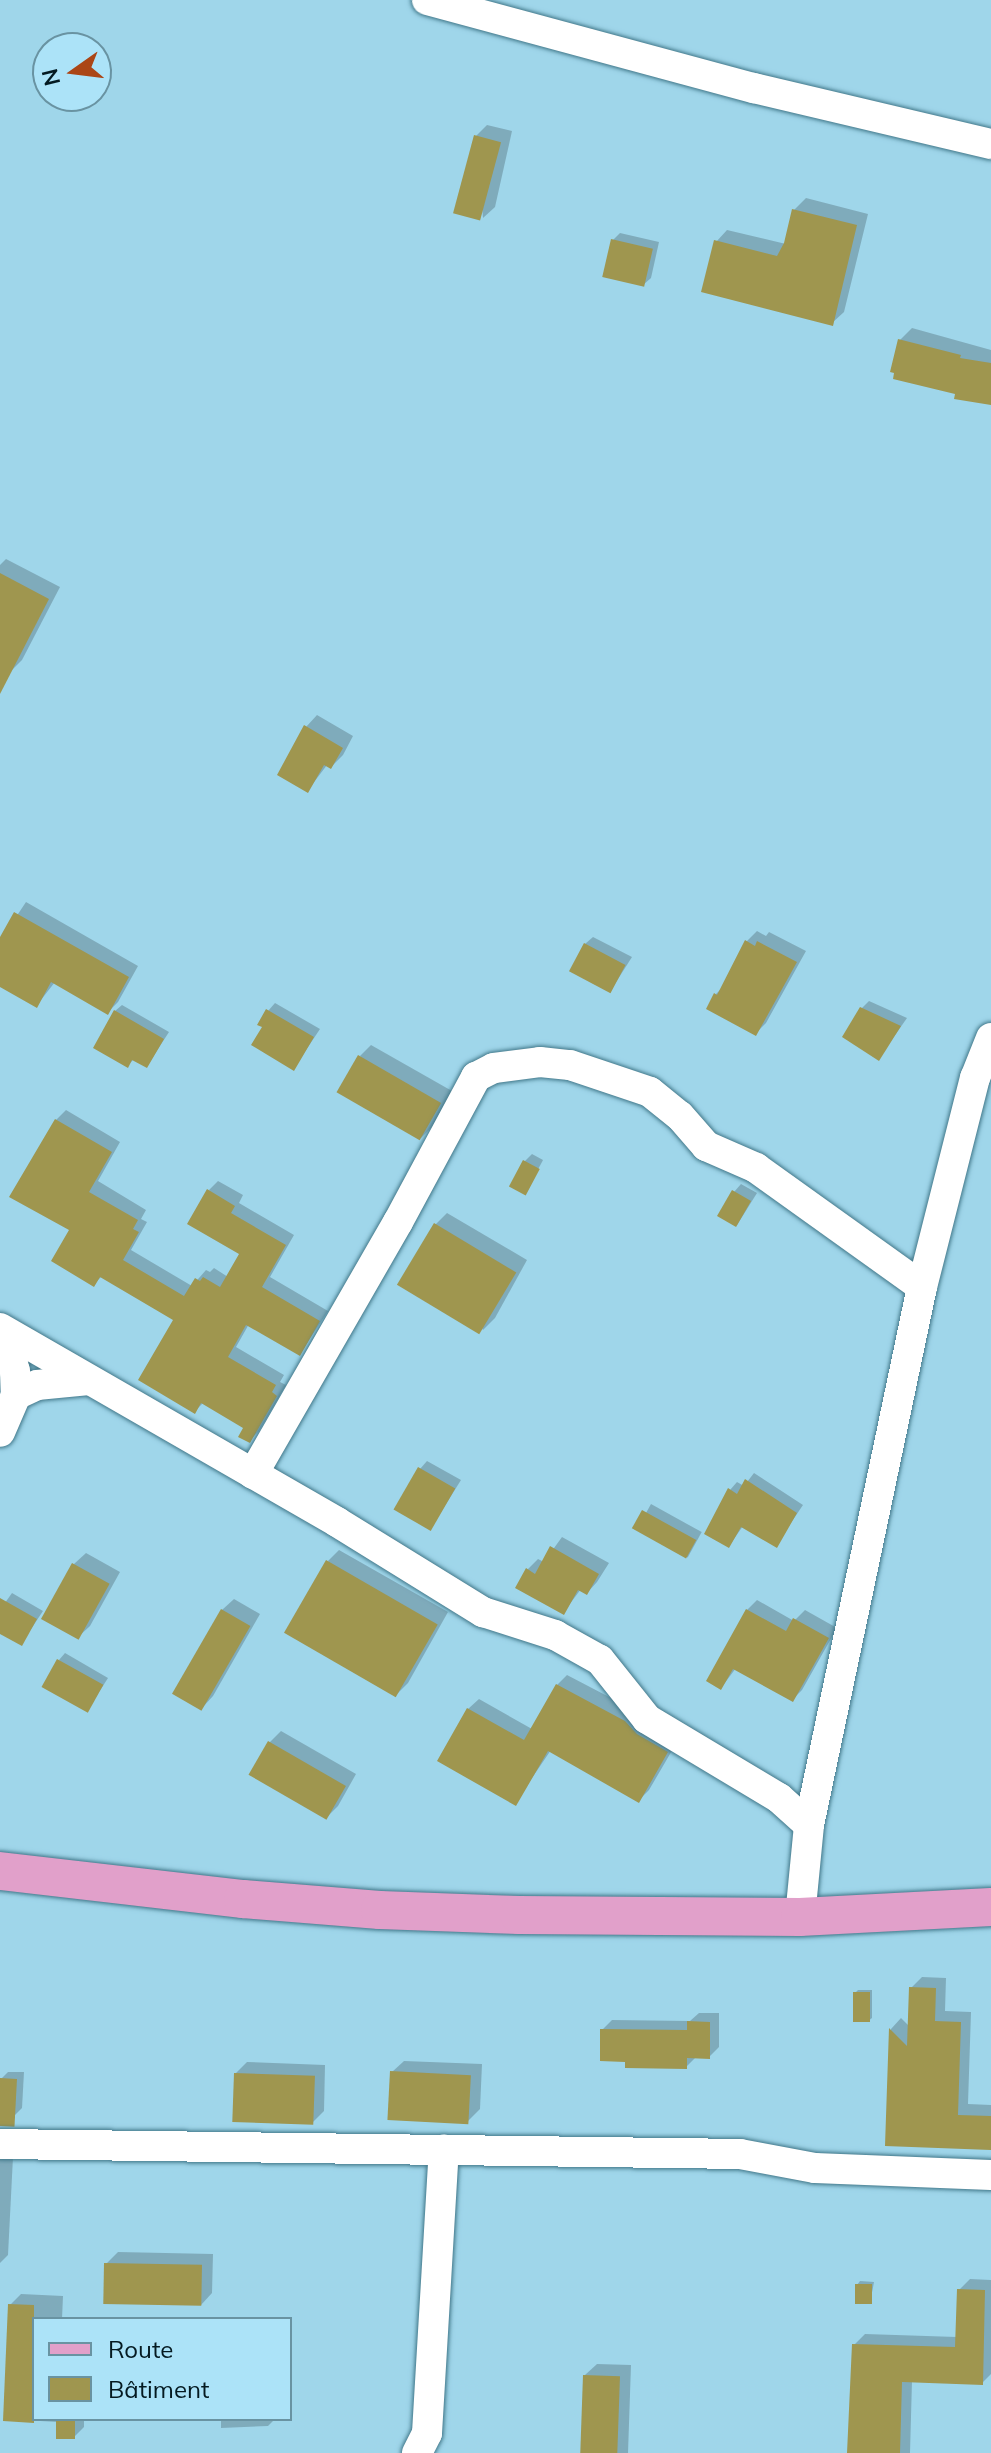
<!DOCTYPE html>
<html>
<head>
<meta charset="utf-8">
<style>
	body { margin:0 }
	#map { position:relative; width:991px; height:2453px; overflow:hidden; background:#9fd6ea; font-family:Mulish,sans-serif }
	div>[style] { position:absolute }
	.shadow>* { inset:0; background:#0003; transform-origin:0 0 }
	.building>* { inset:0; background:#9f964f; transform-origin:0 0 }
	.roads { filter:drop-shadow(0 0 2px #417789) drop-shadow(0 0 2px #417789) }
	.minor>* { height:30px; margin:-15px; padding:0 15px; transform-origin:15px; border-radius:15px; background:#fff }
	.major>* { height:38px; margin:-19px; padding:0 19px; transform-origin:19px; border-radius:19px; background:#e1a0ca }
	span { translate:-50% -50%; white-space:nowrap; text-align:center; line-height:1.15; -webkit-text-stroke:6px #ace3f8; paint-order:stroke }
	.legend { position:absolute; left:32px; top:2317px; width:260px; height:104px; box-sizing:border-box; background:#ace3f8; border:2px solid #6993a2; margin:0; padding:10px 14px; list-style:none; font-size:24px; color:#041a21 }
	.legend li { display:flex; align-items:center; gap:16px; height:40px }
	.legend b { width:40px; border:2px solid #6993a2 }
	.north { position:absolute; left:32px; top:32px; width:80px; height:80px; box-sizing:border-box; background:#ace3f8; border:2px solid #6993a2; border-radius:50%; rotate:256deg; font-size:22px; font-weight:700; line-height:32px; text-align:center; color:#041a21 }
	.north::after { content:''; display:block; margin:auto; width:28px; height:36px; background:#ab4616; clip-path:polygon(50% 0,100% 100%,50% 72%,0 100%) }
</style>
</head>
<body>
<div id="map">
	<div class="shadow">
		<div style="clip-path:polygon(487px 125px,512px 131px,495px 207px,483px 218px,476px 136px)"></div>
		<div style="clip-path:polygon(806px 198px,868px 214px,844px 312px,832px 323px,716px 242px,727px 230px,786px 244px,794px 210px)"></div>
		<div style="clip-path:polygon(620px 233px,659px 242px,651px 278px,643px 285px,613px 240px)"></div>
		<div style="clip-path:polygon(912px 328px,991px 350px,991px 403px,957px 393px,900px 340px)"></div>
		<div style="clip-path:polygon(6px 559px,60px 587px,22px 660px,10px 672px,0 666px,0 565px)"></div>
		<div style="clip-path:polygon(317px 715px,353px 736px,343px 755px,331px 767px,327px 765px,308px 790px,306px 727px)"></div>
		<div style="clip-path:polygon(26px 902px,138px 966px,118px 1002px,108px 1012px,55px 982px,37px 1005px,0 983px,0 941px)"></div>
		<div style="clip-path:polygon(757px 931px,766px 936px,769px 932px,806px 951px,766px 1023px,756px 1033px,715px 995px,724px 986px,747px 941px)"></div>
		<div style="clip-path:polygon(593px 937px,632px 957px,611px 990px,585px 944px)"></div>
		<div style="clip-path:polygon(869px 1001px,907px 1018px,879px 1058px,862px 1008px)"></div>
		<div style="clip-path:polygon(275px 1003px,320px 1029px,294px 1068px,268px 1011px)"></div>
		<div style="clip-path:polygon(122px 1005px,169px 1032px,147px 1066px,134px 1059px,128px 1065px,115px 1011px)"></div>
		<div style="clip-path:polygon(371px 1045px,452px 1091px,432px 1127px,421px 1138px,360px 1056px)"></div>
		<div style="clip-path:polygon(66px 1110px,120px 1142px,98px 1181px,146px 1210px,141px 1219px,147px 1222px,131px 1250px,192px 1286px,206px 1270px,210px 1272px,214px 1268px,228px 1277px,242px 1253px,209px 1190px,218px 1181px,243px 1195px,239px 1203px,294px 1235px,270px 1277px,328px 1311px,300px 1354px,249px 1324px,236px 1347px,284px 1375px,280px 1382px,286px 1385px,259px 1431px,249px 1441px,246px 1428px,204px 1402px,195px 1411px,176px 1319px,102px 1276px,94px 1284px,72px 1230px,56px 1120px)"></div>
		<div style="clip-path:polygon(532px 1154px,543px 1160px,525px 1194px,525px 1161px)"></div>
		<div style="clip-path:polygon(741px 1184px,757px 1193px,737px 1225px,734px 1192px)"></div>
		<div style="clip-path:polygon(447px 1213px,527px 1260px,495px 1318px,483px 1330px,435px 1225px)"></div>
		<div style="clip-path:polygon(427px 1461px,461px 1480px,431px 1528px,420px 1469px)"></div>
		<div style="clip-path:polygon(754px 1473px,803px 1505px,776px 1545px,743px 1526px,729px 1546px,730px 1490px,737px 1482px,744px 1486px)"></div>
		<div style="left:651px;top:1504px;width:58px;height:29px;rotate:29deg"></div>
		<div style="clip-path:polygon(562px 1537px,609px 1563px,597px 1582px,587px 1593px,581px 1589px,563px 1613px,527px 1570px,538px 1559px,544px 1562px)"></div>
		<div style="clip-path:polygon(339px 1550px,448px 1612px,408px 1683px,396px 1695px,328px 1561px)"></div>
		<div style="clip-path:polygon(86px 1553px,120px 1572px,90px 1626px,78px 1637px,74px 1564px)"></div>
		<div style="clip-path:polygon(12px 1593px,43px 1611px,21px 1644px,0 1632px,0 1610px)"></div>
		<div style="clip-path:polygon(234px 1599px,260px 1614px,213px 1696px,202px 1708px,222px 1610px)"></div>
		<div style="clip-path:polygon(757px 1600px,794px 1621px,805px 1610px,837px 1628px,802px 1690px,792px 1700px,736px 1668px,721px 1688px,747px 1610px)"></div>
		<div style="clip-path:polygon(65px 1653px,108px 1678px,87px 1711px,59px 1660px)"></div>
		<div style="clip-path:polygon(567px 1675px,636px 1711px,677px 1742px,649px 1790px,639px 1800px,551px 1750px,515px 1803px,439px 1760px,468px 1709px,479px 1699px,532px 1729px,557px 1685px)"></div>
		<div style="clip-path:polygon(281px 1731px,356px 1774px,338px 1806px,327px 1817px,269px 1743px)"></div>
		<div style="clip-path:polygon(922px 1977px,946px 1978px,945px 2011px,971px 2012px,968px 2104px,991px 2105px,991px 2148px,887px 2144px,891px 2029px,901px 2018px,910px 2027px,911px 1988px)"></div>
		<div style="clip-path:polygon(858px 1990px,872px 1990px,872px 2018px,868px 2021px,855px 1993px)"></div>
		<div style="clip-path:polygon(699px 2013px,719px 2013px,719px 2047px,709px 2057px,696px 2057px,686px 2067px,627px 2060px,602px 2030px,612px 2020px,690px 2021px)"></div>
		<div style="clip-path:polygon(404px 2061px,482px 2064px,480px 2109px,468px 2121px,392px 2072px)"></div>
		<div style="clip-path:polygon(247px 2062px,325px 2065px,324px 2111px,312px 2123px,235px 2074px)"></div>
		<div style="clip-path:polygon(8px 2072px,24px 2072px,22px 2108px,15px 2115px,0 2114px,1px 2079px)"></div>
		<div style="clip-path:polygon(0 2156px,13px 2157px,8px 2255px,0 2263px)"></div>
		<div style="clip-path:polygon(118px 2252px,213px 2254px,212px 2293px,201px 2305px,106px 2264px)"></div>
		<div style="clip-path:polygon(970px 2279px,991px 2280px,991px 2374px,982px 2383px,912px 2381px,910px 2453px,850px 2453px,854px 2345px,865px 2334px,957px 2337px,959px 2290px)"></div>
		<div style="clip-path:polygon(860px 2281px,874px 2282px,870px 2303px,857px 2285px)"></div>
		<div style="clip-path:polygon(21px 2294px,63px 2296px,62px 2319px,34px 2319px,34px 2419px,84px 2419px,84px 2427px,73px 2438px,58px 2422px,5px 2419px,10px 2305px)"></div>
		<div style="clip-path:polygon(597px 2364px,631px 2365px,628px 2453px,583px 2453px,585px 2375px)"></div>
		<div style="clip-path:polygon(221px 2419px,275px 2419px,268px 2426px,221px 2428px)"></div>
	</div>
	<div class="building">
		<div style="left:474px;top:135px;width:28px;height:81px;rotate:15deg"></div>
		<div style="clip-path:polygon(792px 209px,857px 225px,833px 326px,701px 292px,714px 240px,777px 256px,784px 243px)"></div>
		<div style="left:611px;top:239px;width:43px;height:39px;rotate:13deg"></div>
		<div style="clip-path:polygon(898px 339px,961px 355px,960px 358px,991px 363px,991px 405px,954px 399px,955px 394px,893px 379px,894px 373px,890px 372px)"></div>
		<div style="clip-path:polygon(0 573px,49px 599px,0 694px)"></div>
		<div style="clip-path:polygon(304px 725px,343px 748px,331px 769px,324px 765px,308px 793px,277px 775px)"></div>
		<div style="clip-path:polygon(14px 912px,129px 977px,108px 1015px,51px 982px,37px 1008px,0 987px,0 937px)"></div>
		<div style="clip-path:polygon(745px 940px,755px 946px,757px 941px,797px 962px,756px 1036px,706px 1009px,714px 993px,717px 995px)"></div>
		<div style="left:584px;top:943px;width:47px;height:32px;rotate:28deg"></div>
		<div style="clip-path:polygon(860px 1007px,901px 1026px,879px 1061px,842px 1037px)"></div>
		<div style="clip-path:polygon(266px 1009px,314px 1037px,294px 1071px,251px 1045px,262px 1027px,257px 1025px)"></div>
		<div style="clip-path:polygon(114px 1010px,164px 1039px,147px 1068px,132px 1060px,128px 1068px,93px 1048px)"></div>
		<div style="left:358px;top:1055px;width:96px;height:43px;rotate:30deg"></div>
		<div style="clip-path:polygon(55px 1119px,112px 1152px,89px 1192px,138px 1220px,133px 1229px,139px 1232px,123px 1260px,184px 1296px,195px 1278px,200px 1281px,203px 1277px,220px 1287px,239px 1254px,187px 1224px,207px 1189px,235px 1206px,231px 1213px,286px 1245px,262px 1287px,320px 1321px,300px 1356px,246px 1325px,228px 1357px,276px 1385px,272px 1392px,277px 1396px,250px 1443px,238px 1437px,243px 1428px,201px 1403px,195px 1414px,138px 1380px,173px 1320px,100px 1277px,94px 1287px,51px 1261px,69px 1230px,9px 1197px)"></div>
		<div style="left:523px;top:1160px;width:19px;height:30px;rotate:28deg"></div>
		<div style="left:732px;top:1190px;width:22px;height:30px;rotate:30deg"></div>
		<div style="left:434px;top:1223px;width:96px;height:72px;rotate:31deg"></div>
		<div style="left:418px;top:1467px;width:43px;height:49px;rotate:30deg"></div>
		<div style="clip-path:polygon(745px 1479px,797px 1513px,777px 1548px,741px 1527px,729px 1548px,704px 1534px,728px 1488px,737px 1494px)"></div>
		<div style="left:642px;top:1510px;width:62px;height:21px;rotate:29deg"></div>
		<div style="clip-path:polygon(550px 1546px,599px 1574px,587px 1595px,578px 1590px,564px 1615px,515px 1588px,526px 1568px,535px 1574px)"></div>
		<div style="left:326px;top:1560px;width:129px;height:84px;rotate:30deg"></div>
		<div style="left:72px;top:1563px;width:43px;height:64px;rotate:29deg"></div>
		<div style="clip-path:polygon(0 1598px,37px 1619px,22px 1646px,0 1634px)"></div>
		<div style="left:221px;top:1609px;width:34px;height:98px;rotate:30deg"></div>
		<div style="clip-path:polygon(746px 1609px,786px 1631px,793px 1618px,829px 1638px,793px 1702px,733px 1669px,721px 1690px,706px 1681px)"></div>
		<div style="left:57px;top:1659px;width:53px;height:32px;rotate:29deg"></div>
		<div style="clip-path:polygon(556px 1684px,625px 1721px,637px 1734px,668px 1752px,639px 1803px,548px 1751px,516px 1806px,437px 1761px,467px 1708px,524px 1740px)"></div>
		<div style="left:268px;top:1741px;width:90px;height:39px;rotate:30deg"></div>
		<div style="clip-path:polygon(909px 1987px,936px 1988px,935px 2021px,961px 2022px,958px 2115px,991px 2116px,991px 2150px,885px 2146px,889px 2028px,907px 2046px)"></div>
		<div style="left:853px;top:1992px;width:17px;height:30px"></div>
		<div style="clip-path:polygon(687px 2021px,710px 2022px,710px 2059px,687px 2058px,687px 2069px,625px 2068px,625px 2062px,600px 2061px,600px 2029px,687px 2030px)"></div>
		<div style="left:390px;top:2071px;width:81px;height:49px;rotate:3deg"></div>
		<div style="left:234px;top:2073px;width:81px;height:49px;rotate:2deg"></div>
		<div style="left:0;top:2078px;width:17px;height:48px;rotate:3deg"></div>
		<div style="left:104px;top:2263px;width:98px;height:41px;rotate:1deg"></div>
		<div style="left:855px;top:2284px;width:17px;height:20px"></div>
		<div style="clip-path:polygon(957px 2289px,985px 2290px,983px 2385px,902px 2382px,900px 2453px,847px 2453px,852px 2344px,955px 2347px)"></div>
		<div style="clip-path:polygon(8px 2304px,34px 2305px,34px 2423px,3px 2421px)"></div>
		<div style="left:583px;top:2375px;width:37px;height:78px;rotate:2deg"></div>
		<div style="left:56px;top:2419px;width:19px;height:20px"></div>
	</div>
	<div class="roads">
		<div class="minor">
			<div style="left:427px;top:0;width:339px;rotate:15.1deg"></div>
			<div style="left:754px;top:88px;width:244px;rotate:13.3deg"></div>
			<div style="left:0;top:1328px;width:389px;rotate:29.9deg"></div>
			<div style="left:337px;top:1522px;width:172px;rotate:31.7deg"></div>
			<div style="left:483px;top:1612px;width:76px;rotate:17.7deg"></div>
			<div style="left:555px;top:1635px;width:51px;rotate:29.1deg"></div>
			<div style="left:600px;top:1660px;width:75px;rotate:51.5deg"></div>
			<div style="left:647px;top:1719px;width:154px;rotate:30.9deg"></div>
			<div style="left:779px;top:1798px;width:40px;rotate:42deg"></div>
			<div style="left:0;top:1333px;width:16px;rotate:55deg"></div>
			<div style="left:9px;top:1346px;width:26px;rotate:77deg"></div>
			<div style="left:15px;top:1371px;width:24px;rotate:88deg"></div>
			<div style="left:16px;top:1395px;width:40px;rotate:113.4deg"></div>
			<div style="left:16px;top:1395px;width:23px;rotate:-25deg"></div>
			<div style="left:37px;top:1385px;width:52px;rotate:-5.5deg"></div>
			<div style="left:253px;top:1474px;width:291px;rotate:-60.1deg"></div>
			<div style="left:398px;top:1222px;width:165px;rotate:-61.7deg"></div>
			<div style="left:476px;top:1077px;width:20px;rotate:-27deg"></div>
			<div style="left:494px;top:1068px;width:46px;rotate:-7.4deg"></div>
			<div style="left:540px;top:1062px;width:30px;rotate:6deg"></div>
			<div style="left:570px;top:1065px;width:84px;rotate:18.6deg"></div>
			<div style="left:650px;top:1092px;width:38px;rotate:39deg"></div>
			<div style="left:680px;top:1116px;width:40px;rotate:49deg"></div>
			<div style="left:706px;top:1146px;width:55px;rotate:23.7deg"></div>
			<div style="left:756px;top:1168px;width:204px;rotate:35.6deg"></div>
			<div style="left:800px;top:1917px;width:92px;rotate:-84.4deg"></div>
			<div style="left:809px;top:1825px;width:550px;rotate:-78.14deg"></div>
			<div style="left:922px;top:1287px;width:216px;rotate:-75.8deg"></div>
			<div style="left:975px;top:1078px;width:43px;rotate:-68.2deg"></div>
			<div style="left:0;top:2144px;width:740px;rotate:0.77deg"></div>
			<div style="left:740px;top:2154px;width:76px;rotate:10.6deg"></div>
			<div style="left:815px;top:2168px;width:176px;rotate:2.3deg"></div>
			<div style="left:417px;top:2453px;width:22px;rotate:-63deg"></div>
			<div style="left:427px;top:2433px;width:284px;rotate:-86.6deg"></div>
		</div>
		<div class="major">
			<div style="left:0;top:1871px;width:245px;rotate:6.6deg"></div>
			<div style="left:243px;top:1899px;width:137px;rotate:4.6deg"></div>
			<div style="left:380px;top:1910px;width:139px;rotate:2.1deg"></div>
			<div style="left:519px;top:1915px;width:281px;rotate:0.4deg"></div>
			<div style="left:800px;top:1917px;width:191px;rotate:-3deg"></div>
		</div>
	</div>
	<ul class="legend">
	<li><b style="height:10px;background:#e1a0ca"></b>Route</li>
	<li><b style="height:22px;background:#9f964f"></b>Bâtiment</li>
	</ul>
	<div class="north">N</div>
</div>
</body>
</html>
